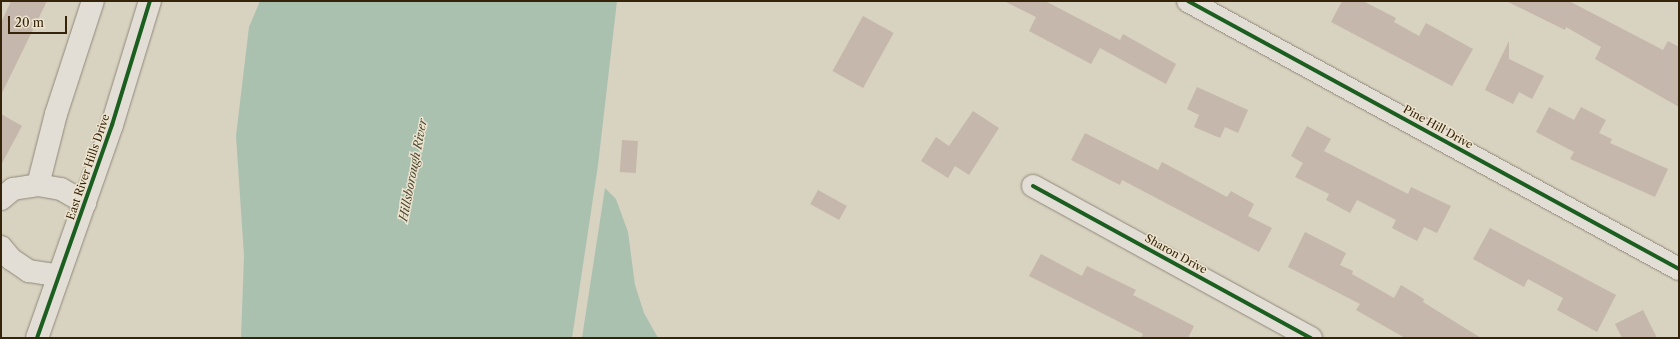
<!DOCTYPE html>
<html>
<head>
<meta charset="utf-8">
<style>
	body { margin:0 }
	#map { position:relative; width:1680px; height:339px; overflow:hidden; background:#d8d2c0; font-family:"Libre Caslon Text",serif }
	div>[style] { position:absolute }
	.water>* { inset:0; background:#aac1b0 }
	.building>* { inset:0; background:#c5b7ab; transform-origin:0 0 }
	.roads { filter:drop-shadow(0 0 1px #8f897b) drop-shadow(0 0 1px #8f897b) }
	.minor>* { height:22px; margin:-11px; padding:0 11px; transform-origin:11px; border-radius:11px; background:#e2ded5 }
	.cycleway>* { height:4px; margin:-2px; padding:0 2px; transform-origin:2px; border-radius:2px; background:#1b5e20 }
	span { translate:-50% -50%; white-space:nowrap; text-align:center; line-height:1.15; -webkit-text-stroke:3px #ede4d0; paint-order:stroke }
	.street-label { font-size:11px; color:#36240a }
	.water-label { font-size:12px; color:#4e4a32; font-style:italic }
	.frame { position:absolute; inset:0; border:2px solid #36240a; pointer-events:none }
	.scale { position:absolute; left:8px; top:16px; width:59px; height:18px; box-sizing:border-box; border:2px solid #36240a; border-top:0; padding-left:5px; font-size:12px; line-height:14px; white-space:nowrap; color:#36240a; -webkit-text-stroke:3px #ede4d0; paint-order:stroke }
</style>
</head>
<body>
<div id="map">
	<div class="water">
		<div style="clip-path:polygon(260px 1px,617px 1px,598px 165px,572px 338px,241px 338px,244px 256px,236px 136px,249px 27px)"></div>
		<div style="clip-path:polygon(605px 188px,616px 199px,628px 232px,635px 285px,644px 313px,658px 338px,582px 338px)"></div>
	</div>
	<div class="building">
		<div style="clip-path:polygon(11px 1px,47px 1px,1px 95px,1px 23px)"></div>
		<div style="clip-path:polygon(1004px 1px,1045px 1px,1120px 40px,1123px 34px,1176px 64px,1166px 84px,1100px 48px,1091px 64px,1029px 31px,1036px 17px)"></div>
		<div style="clip-path:polygon(1342px 1px,1363px 1px,1396px 18px,1394px 22px,1419px 36px,1426px 23px,1473px 49px,1452px 86px,1331px 22px)"></div>
		<div style="clip-path:polygon(1506px 1px,1569px 1px,1663px 50px,1668px 41px,1679px 47px,1679px 107px,1595px 59px,1601px 47px,1566px 27px,1565px 30px)"></div>
		<div style="left:863px;top:16px;width:35px;height:63px;rotate:29deg"></div>
		<div style="clip-path:polygon(1509px 41px,1509px 59px,1544px 76px,1532px 99px,1519px 92px,1513px 104px,1485px 90px)"></div>
		<div style="clip-path:polygon(1197px 87px,1248px 110px,1238px 133px,1225px 127px,1220px 138px,1194px 127px,1199px 115px,1187px 109px)"></div>
		<div style="clip-path:polygon(1549px 107px,1574px 120px,1581px 107px,1606px 120px,1599px 133px,1612px 139px,1610px 143px,1668px 169px,1655px 197px,1570px 159px,1574px 152px,1536px 132px)"></div>
		<div style="clip-path:polygon(973px 111px,999px 128px,969px 175px,955px 166px,948px 178px,921px 161px,936px 137px,949px 146px)"></div>
		<div style="clip-path:polygon(1px 114px,22px 126px,1px 165px)"></div>
		<div style="clip-path:polygon(1307px 126px,1331px 139px,1324px 151px,1408px 194px,1411px 187px,1451px 206px,1437px 233px,1424px 227px,1417px 241px,1392px 228px,1396px 220px,1357px 200px,1350px 213px,1326px 200px,1329px 194px,1295px 177px,1303px 163px,1291px 156px)"></div>
		<div style="clip-path:polygon(1085px 133px,1158px 170px,1162px 162px,1227px 197px,1231px 191px,1254px 204px,1248px 216px,1272px 228px,1259px 252px,1122px 180px,1120px 185px,1071px 160px)"></div>
		<div style="left:622px;top:140px;width:16px;height:32px;rotate:4deg"></div>
		<div style="left:818px;top:190px;width:33px;height:16px;rotate:29deg"></div>
		<div style="clip-path:polygon(1490px 228px,1616px 295px,1597px 332px,1557px 310px,1563px 298px,1528px 279px,1524px 287px,1473px 259px)"></div>
		<div style="clip-path:polygon(1305px 232px,1346px 253px,1340px 265px,1353px 271px,1352px 274px,1394px 298px,1401px 285px,1424px 299px,1423px 302px,1481px 338px,1405px 338px,1356px 310px,1360px 304px,1288px 267px)"></div>
		<div style="clip-path:polygon(1041px 254px,1082px 276px,1087px 266px,1136px 290px,1133px 295px,1194px 326px,1188px 338px,1141px 338px,1143px 334px,1029px 276px)"></div>
		<div style="clip-path:polygon(1643px 310px,1657px 338px,1622px 338px,1615px 324px)"></div>
	</div>
	<div class="roads">
		<div class="minor">
			<div style="left:1188px;top:1px;width:559px;rotate:28.63deg"></div>
			<div style="left:38px;top:185px;width:73px;rotate:-75.8deg"></div>
			<div style="left:56px;top:114px;width:119px;rotate:-71.9deg"></div>
			<div style="left:1033px;top:186px;width:317px;rotate:28.7deg"></div>
			<div style="left:1px;top:199px;width:16px;rotate:-40deg"></div>
			<div style="left:13px;top:189px;width:25px;rotate:-9deg"></div>
			<div style="left:38px;top:185px;width:23px;rotate:10deg"></div>
			<div style="left:61px;top:189px;width:28px;rotate:30deg"></div>
			<div style="left:1px;top:247px;width:16px;rotate:50deg"></div>
			<div style="left:11px;top:259px;width:22px;rotate:34deg"></div>
			<div style="left:29px;top:271px;width:30px;rotate:9deg"></div>
			<div style="left:37px;top:338px;width:226px;rotate:-70.6deg"></div>
			<div style="left:112px;top:125px;width:130px;rotate:-73deg"></div>
		</div>
	</div>
	<div class="cycleway">
		<div style="left:1188px;top:1px;width:559px;rotate:28.63deg"></div>
		<div style="left:1033px;top:186px;width:317px;rotate:28.7deg"></div>
		<div style="left:37px;top:338px;width:226px;rotate:-70.6deg"></div>
		<div style="left:112px;top:125px;width:130px;rotate:-73deg"></div>
	</div>
	<div class="street-label">
		<span style="left:1438px;top:127px;rotate:29deg">Pine Hill Drive</span>
		<span style="left:88px;top:167px;rotate:-71deg">East River Hills Drive</span>
		<span style="left:1176px;top:254px;rotate:29deg">Sharon Drive</span>
	</div>
	<div class="water-label">
		<span style="left:413px;top:170px;rotate:-79deg">Hillsborough River</span>
	</div>
	<div class="frame"></div>
	<div class="scale">20 m</div>
</div>
</body>
</html>
